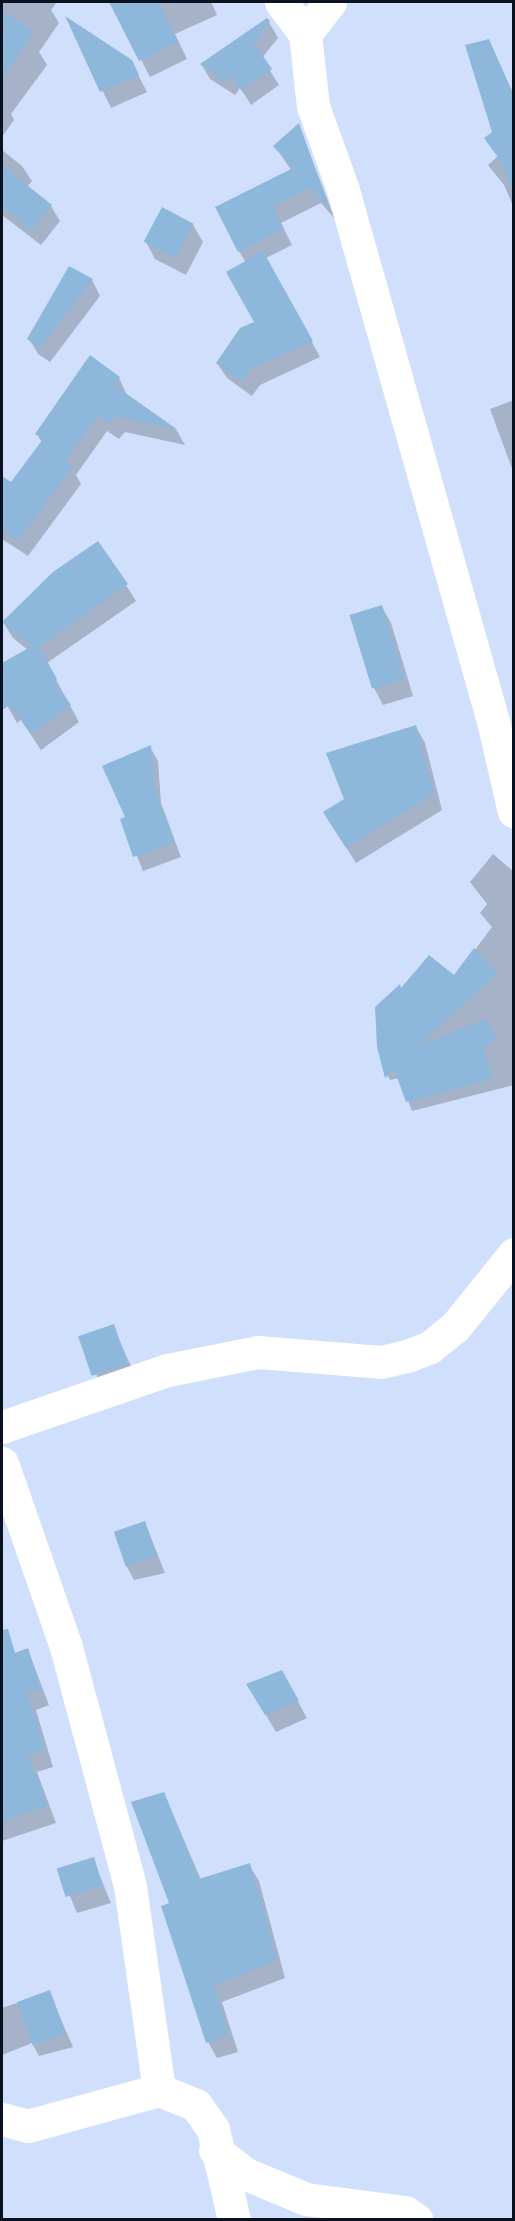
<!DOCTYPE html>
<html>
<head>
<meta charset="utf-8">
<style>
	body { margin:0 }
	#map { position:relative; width:515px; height:2221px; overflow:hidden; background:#d0dffb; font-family:"Noto Sans",sans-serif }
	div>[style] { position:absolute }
	.shadow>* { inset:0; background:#0003; transform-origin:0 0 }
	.building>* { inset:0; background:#8db8dc; transform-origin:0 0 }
	.minor>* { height:33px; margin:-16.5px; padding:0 16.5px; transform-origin:16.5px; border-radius:16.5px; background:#fff }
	span { translate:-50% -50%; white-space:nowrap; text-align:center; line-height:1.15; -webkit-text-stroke:6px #fff; paint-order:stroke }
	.frame { position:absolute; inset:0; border:3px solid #0a1121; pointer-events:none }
</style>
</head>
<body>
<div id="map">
	<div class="shadow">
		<div style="clip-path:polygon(2px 2px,57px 2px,51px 10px,59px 23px,39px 52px,47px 65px,11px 114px,14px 120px,2px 137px)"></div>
		<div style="clip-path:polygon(128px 2px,211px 2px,217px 15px,175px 34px,187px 59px,150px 77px,118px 15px,118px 6px)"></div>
		<div style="clip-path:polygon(68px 20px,131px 61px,147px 92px,111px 108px)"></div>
		<div style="clip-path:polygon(269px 22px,278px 38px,262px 58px,279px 85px,251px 105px,240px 88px,235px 95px,210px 79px,202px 65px)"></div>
		<div style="clip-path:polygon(489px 40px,514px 95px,514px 208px,504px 185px,488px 165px,498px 156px)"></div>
		<div style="clip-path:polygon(299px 126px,335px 219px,321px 203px,281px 223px,292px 245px,266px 258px,320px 357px,260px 385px,252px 396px,227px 378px,217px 363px,256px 323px,246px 263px,239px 251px,291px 170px,275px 146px)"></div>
		<div style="clip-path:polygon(2px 150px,22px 166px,32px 181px,27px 187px,51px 206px,60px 221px,41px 245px,2px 215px)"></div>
		<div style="clip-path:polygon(193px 225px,203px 242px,186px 275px,155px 259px,146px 242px)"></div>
		<div style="clip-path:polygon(92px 280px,100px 296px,50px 362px,38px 354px,29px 339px)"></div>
		<div style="clip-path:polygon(119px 378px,127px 395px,177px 431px,185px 445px,125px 432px,119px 439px,107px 431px,76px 475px,81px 484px,28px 556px,2px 539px,2px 477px,11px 484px,42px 443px,37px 434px)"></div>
		<div style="clip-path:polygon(514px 400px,514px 474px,490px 409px)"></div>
		<div style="clip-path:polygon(126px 585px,136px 601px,47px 663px,79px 722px,41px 750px,21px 720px,17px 723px,2px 696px,2px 665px,28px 650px,13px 638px,3px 622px)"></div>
		<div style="clip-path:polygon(382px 607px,391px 623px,413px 696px,383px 705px,374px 688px)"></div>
		<div style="clip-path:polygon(416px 727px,425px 743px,442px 810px,356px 863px,334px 828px,346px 800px)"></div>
		<div style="clip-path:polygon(150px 747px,158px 761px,161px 803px,181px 857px,143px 871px,122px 819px,127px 817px)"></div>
		<div style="clip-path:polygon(493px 854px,514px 872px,514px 1085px,412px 1111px,399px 1078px,390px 1080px,385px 1071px,402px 990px,454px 978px,492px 927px,480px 913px,487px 904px,470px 882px)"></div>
		<div style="left:113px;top:1326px;width:60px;height:35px;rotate:66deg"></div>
		<div style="clip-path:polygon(145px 1523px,165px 1573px,134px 1580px,125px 1563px)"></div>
		<div style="clip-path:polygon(28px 1650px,49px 1705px,36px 1710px,53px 1767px,37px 1772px,56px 1823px,2px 1841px,2px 1785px,8px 1783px,2px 1764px,2px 1659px)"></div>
		<div style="clip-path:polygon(281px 1671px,307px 1718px,276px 1732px,248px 1685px)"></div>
		<div style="clip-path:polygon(164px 1793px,201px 1880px,249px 1865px,259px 1881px,285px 1978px,222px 2002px,238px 2052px,217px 2058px,208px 2042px,171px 1904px)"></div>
		<div style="clip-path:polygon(93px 1859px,111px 1903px,77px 1913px,58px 1868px)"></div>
		<div style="clip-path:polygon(49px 1992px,73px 2047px,39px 2056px,32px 2043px,2px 2055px,2px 2008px)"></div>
	</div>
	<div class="building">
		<div style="clip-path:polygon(109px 2px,159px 2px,178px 42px,139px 61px)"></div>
		<div style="clip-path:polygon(2px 10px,33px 32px,2px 80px)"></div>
		<div style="clip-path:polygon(65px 16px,132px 60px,139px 75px,100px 92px)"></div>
		<div style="clip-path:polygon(267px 18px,270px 21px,254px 43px,272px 69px,241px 90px,230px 74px,225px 81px,200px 64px)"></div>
		<div style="clip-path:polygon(489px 39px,513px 95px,513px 182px,509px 183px,502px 163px,484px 138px,492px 132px,465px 45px)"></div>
		<div style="clip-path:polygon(299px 123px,329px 208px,310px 188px,273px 206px,284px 229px,238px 252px,215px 207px,293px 168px,273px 146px)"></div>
		<div style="clip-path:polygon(2px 165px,52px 205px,32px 230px,2px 207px)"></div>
		<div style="left:162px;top:207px;width:36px;height:39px;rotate:28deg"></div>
		<div style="clip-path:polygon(263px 251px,313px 341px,251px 369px,242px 382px,216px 363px,240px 328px,254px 322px,226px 272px)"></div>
		<div style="clip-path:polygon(69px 266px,93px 279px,40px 348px,27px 339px)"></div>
		<div style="clip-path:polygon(90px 355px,120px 377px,114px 385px,178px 430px,115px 416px,110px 424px,98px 416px,65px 461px,73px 467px,18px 541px,2px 530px,2px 476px,11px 482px,43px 439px,35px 434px)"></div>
		<div style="clip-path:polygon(98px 541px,128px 584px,39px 647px,57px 679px,54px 681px,71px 705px,31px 734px,10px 705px,2px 710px,2px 663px,32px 646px,2px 622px,53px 572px)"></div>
		<div style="left:382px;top:605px;width:77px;height:34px;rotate:73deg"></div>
		<div style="clip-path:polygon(416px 725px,434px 794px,346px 848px,323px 812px,344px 799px,326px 753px)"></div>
		<div style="clip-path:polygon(151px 745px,154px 787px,174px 843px,133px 857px,120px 819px,125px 817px,102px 766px)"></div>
		<div style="clip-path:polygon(474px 948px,498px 973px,419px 1045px,486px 1019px,498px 1039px,484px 1047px,492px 1079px,406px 1102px,394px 1069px,385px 1078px,377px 1047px,375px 1007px,400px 984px,401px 988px,429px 955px,454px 975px)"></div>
		<div style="left:114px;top:1324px;width:42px;height:38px;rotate:71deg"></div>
		<div style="left:145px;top:1521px;width:37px;height:33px;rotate:71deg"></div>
		<div style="clip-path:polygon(8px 1629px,15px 1653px,28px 1648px,41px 1689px,27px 1693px,45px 1750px,28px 1755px,48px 1806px,2px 1821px,2px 1630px)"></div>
		<div style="clip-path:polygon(282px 1670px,299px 1701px,265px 1715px,246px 1684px)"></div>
		<div style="clip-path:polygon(164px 1792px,199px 1879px,250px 1863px,277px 1961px,214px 1985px,229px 2035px,206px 2043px,161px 1906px,169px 1903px,131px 1802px)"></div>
		<div style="left:94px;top:1857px;width:30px;height:39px;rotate:73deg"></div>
		<div style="left:50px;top:1990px;width:46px;height:35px;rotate:70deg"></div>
	</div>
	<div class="minor">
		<div style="left:281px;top:2px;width:40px;rotate:53deg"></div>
		<div style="left:305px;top:34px;width:41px;rotate:-52deg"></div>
		<div style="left:305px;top:34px;width:72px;rotate:83.7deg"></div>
		<div style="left:313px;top:106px;width:89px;rotate:70.3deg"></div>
		<div style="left:343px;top:190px;width:552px;rotate:74.23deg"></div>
		<div style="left:493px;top:721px;width:93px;rotate:77deg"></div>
		<div style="left:2px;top:1427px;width:176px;rotate:-19deg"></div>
		<div style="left:168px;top:1370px;width:92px;rotate:-11.3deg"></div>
		<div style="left:258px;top:1352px;width:123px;rotate:4.6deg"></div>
		<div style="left:381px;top:1362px;width:27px;rotate:-13deg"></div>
		<div style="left:407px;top:1356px;width:25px;rotate:-21deg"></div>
		<div style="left:430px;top:1347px;width:32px;rotate:-39deg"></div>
		<div style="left:455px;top:1327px;width:94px;rotate:-51.1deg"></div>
		<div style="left:2px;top:1463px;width:195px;rotate:70.8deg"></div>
		<div style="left:66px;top:1647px;width:247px;rotate:75deg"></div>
		<div style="left:130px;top:1886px;width:206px;rotate:81.9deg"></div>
		<div style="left:2px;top:2119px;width:27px;rotate:15deg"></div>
		<div style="left:28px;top:2126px;width:136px;rotate:-15.4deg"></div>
		<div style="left:159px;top:2090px;width:40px;rotate:22deg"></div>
		<div style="left:196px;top:2105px;width:29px;rotate:55deg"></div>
		<div style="left:213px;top:2129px;width:93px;rotate:77deg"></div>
		<div style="left:215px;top:2150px;width:39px;rotate:38deg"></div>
		<div style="left:246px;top:2174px;width:65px;rotate:22.6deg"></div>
		<div style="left:306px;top:2199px;width:100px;rotate:7.5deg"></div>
		<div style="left:405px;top:2212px;width:14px;rotate:34deg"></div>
	</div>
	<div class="frame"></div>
</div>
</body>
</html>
